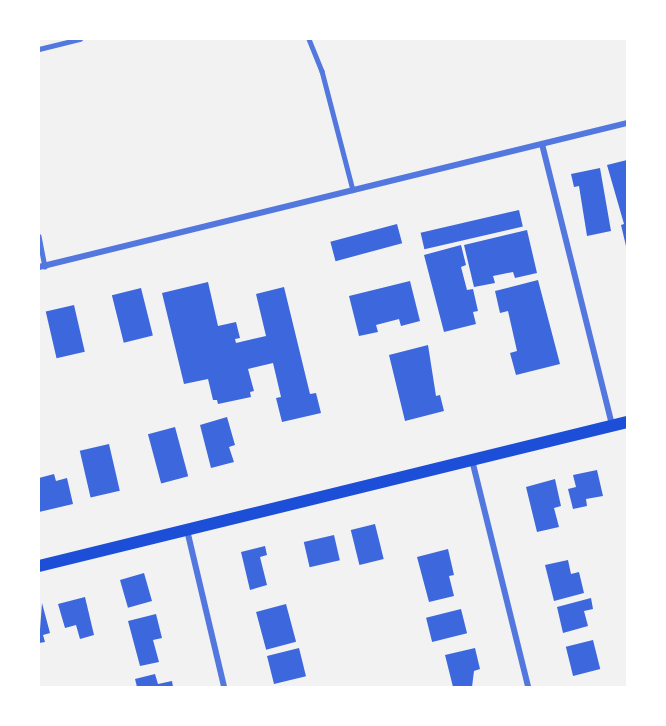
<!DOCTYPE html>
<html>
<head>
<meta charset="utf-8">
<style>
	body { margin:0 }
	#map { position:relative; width:666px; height:726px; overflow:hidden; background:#f2f2f2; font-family:Mulish,sans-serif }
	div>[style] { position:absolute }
	.building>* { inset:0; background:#3d67dc; transform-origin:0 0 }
	.service>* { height:4.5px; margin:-2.25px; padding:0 2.25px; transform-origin:2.25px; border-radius:2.25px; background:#5277de }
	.minor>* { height:6px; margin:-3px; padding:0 3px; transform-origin:3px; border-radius:3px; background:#5277de }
	.secondary>* { height:12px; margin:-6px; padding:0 6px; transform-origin:6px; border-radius:6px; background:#1d4ed8 }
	span { translate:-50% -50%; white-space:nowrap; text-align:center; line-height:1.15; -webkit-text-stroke:6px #fff; paint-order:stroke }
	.frame { position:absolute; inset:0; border:40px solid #fff; pointer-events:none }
</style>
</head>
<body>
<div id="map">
	<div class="building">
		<div style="clip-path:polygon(627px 160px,627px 246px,626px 246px,621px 225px,624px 224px,607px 165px)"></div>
		<div style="clip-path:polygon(600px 168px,611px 231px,587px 236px,579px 186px,574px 187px,571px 174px)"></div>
		<div style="left:519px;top:210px;width:17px;height:101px;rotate:77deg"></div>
		<div style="left:397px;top:224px;width:20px;height:69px;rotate:75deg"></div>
		<div style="clip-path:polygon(527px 230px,537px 273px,515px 278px,513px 272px,493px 276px,495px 283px,474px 287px,464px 245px)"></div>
		<div style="clip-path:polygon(461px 245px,466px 265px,461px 267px,467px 290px,473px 289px,478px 311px,473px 312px,476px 324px,444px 332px,424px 255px)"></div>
		<div style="clip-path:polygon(538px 280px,560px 364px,516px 375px,510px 353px,517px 351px,508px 311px,500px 313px,495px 291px)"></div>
		<div style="clip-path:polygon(410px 281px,420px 321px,401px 326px,399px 319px,376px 325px,378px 332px,359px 336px,349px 296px)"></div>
		<div style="clip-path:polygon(208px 282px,218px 326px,236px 322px,240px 338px,235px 339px,236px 343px,266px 336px,256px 294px,284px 287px,310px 394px,316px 393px,321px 413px,282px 422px,276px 398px,281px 397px,273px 363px,248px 369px,254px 391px,250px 392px,251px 397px,218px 404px,217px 400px,213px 400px,208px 379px,184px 384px,162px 293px)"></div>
		<div style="left:141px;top:288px;width:49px;height:30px;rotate:76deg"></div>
		<div style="left:74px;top:305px;width:48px;height:29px;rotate:77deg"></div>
		<div style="clip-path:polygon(428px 345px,436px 396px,440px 395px,444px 411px,405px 421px,389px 355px)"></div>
		<div style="clip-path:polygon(227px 417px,235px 445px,229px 447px,234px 462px,211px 468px,200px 425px)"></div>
		<div style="left:175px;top:427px;width:51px;height:28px;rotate:75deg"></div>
		<div style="left:109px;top:444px;width:48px;height:30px;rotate:77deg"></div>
		<div style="clip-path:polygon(597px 470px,603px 496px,586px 499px,587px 506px,573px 509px,568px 489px,576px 487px,573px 475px)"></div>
		<div style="clip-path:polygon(54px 474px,56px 481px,67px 478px,73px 504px,39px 512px,39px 478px)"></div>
		<div style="clip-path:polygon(555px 479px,561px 506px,554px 508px,559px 527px,537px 532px,526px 487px)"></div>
		<div style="left:375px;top:524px;width:36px;height:25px;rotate:76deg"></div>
		<div style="left:334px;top:535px;width:26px;height:31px;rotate:77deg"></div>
		<div style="clip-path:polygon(265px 546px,267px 555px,260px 557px,267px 585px,250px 590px,241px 552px)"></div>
		<div style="clip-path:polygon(448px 549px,454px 575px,449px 576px,454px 596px,429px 602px,417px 557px)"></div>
		<div style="clip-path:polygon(568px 560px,571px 574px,579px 572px,584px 593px,554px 601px,545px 565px)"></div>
		<div style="left:144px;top:573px;width:29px;height:25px;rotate:74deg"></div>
		<div style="clip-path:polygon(85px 597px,94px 635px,80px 639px,76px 625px,65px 628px,58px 604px)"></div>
		<div style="clip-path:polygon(591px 598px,593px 609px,584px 611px,588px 626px,563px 633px,557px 607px)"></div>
		<div style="clip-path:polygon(42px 603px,50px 633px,43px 635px,45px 642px,39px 643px)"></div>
		<div style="left:286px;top:604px;width:39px;height:31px;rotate:75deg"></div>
		<div style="left:461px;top:609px;width:25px;height:36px;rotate:76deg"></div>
		<div style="clip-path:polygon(156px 614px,162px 638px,153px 640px,159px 662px,140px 666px,128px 621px)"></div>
		<div style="left:593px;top:640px;width:30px;height:28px;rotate:76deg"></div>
		<div style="left:299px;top:648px;width:29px;height:33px;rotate:76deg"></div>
		<div style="clip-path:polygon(475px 648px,480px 669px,474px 671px,472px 687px,453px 687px,445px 655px)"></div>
		<div style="clip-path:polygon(155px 674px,158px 684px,172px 681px,173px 687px,137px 687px,135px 679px)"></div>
	</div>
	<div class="service">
		<div style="left:309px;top:39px;width:35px;rotate:68deg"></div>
		<div style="left:322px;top:71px;width:123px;rotate:75.4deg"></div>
		<div style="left:39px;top:49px;width:42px;rotate:-13.7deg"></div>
		<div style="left:39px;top:236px;width:31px;rotate:79deg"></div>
	</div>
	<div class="minor">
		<div style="left:542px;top:144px;width:290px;rotate:76deg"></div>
		<div style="left:39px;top:267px;width:605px;rotate:-13.76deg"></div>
		<div style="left:472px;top:460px;width:234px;rotate:76.1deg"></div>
		<div style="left:187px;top:530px;width:161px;rotate:76.7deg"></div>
	</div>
	<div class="secondary">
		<div style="left:39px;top:566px;width:605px;rotate:-13.76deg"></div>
	</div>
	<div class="frame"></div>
</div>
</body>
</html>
